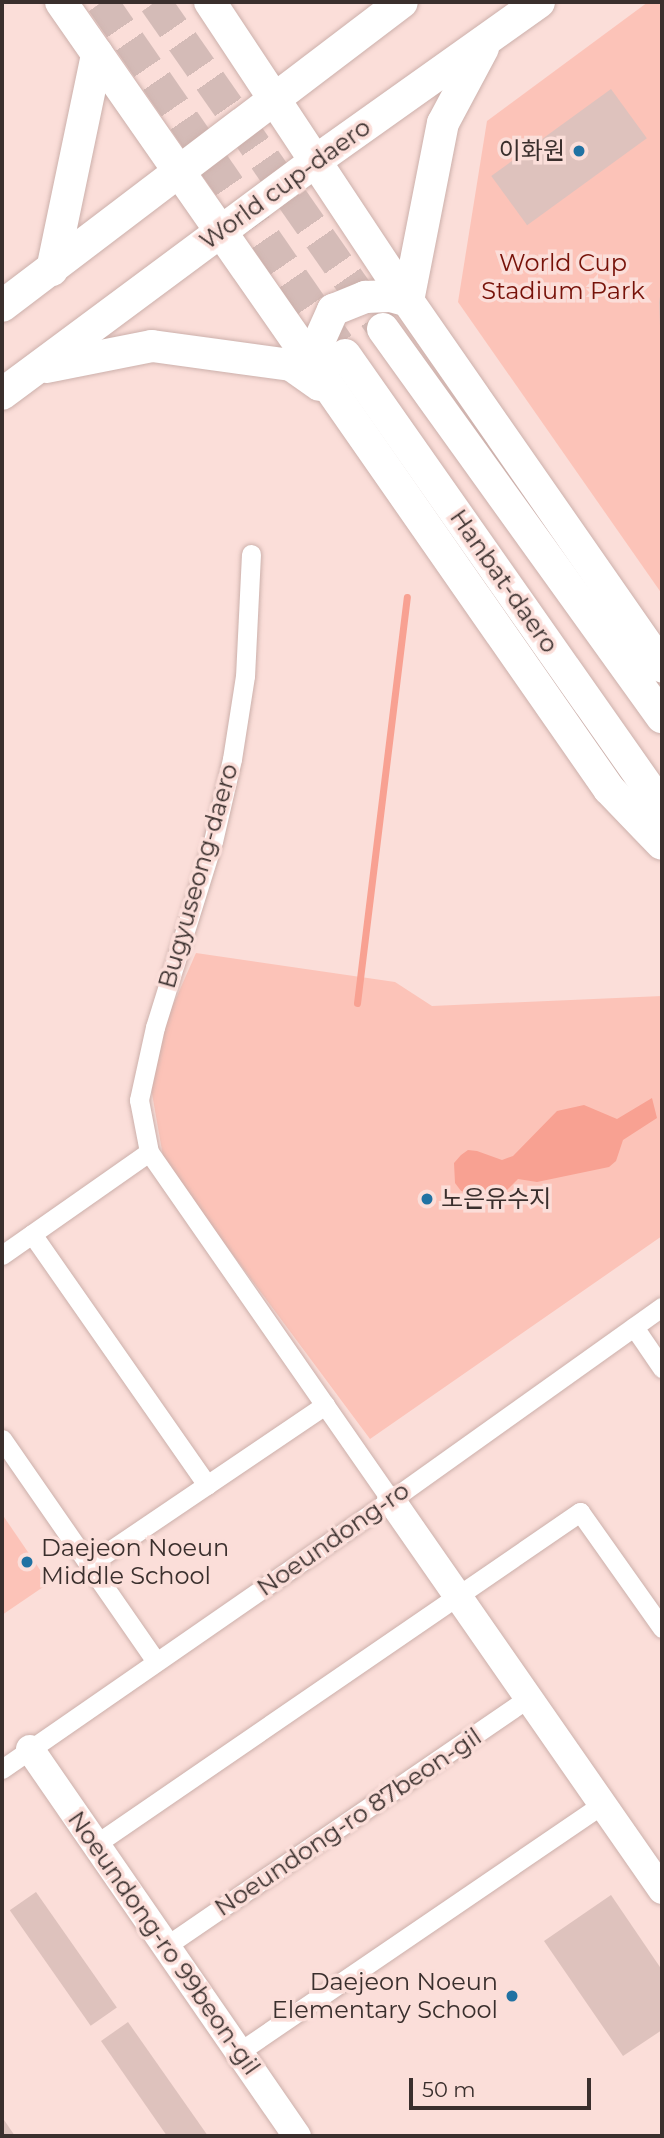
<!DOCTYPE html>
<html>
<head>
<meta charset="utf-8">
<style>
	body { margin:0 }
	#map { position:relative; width:664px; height:2138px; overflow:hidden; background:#fbded9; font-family:Montserrat,"Noto Sans KR",sans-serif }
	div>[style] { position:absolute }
	.green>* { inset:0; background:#fcc3b8 }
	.water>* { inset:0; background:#f8a192 }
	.stream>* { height:7px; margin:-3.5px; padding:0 3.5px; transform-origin:3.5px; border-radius:3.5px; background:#f8a192 }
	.building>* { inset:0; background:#dec2bd; transform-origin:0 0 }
	.primary-tunnel>* { height:32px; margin-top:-16px; transform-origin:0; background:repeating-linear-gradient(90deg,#d4bbb7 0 32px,transparent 0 48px) }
	.roads { filter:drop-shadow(0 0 2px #ccb0ab) drop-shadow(0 0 2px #ccb0ab) }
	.street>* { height:19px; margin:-9.5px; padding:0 9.5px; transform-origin:9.5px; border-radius:9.5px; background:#fff }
	.secondary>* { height:28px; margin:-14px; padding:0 14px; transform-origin:14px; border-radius:14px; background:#fff }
	.primary>* { height:32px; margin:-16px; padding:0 16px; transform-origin:16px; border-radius:16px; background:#fff }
	.dots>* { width:19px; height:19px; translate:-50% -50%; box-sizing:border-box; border:4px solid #fbded9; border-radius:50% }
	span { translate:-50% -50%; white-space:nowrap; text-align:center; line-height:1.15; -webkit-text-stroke:7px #fbded9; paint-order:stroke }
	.poi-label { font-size:24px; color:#3a2f2d }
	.right { translate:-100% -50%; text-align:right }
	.left { translate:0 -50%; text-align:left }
	.street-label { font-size:24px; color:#3a2f2d }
	.park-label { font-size:24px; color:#771209 }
	.frame { position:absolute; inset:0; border:4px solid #3a2f2d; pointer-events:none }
	.scale { position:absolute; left:409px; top:2078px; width:182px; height:32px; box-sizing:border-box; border:4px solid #3a2f2d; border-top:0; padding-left:9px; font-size:21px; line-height:24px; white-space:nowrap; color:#3a2f2d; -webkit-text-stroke:5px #fbded9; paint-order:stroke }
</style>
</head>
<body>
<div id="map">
	<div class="green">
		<div style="clip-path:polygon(648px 2px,662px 2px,662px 594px,458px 302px,487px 121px)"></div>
		<div style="clip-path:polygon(196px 953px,395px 982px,432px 1006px,662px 996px,662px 1236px,370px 1439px,164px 1162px,151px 1088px,166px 1021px)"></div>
		<div style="clip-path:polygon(2px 1514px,49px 1583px,2px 1615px)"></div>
	</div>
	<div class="water">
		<div style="clip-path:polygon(652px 1098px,657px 1118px,623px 1140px,616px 1161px,609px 1167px,537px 1182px,518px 1179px,502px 1195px,491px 1198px,461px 1191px,455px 1183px,454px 1163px,461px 1155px,468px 1150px,477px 1151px,502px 1160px,513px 1156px,557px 1111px,584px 1105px,617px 1119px)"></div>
	</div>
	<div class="stream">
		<div style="left:357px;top:1003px;width:409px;rotate:-83deg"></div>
	</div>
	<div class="building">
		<div style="left:611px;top:89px;width:61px;height:148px;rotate:54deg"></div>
		<div style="clip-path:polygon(661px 291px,662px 349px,661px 349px,659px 302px)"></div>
		<div style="left:36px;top:1892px;width:141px;height:32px;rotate:55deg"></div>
		<div style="clip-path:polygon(611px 1895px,662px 1970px,662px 2030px,623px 2056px,544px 1941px)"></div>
		<div style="clip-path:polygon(128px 2022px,208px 2136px,167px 2136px,101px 2041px)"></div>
		<div style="clip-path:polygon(2px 2117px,15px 2136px,2px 2136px)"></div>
	</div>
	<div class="primary-tunnel">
		<div style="left:102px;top:2px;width:419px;rotate:55.4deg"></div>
		<div style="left:155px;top:2px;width:399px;rotate:55.1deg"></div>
	</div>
	<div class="roads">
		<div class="street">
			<div style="left:251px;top:554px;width:122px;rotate:92.8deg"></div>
			<div style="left:245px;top:676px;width:84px;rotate:98.9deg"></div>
			<div style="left:232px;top:759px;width:84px;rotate:103deg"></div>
			<div style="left:213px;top:841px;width:195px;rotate:107.3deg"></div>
			<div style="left:155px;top:1027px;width:75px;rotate:102.4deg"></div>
			<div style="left:139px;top:1100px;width:53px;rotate:79.1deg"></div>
			<div style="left:149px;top:1152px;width:424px;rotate:55.2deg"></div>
			<div style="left:32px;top:1234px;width:306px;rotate:55.1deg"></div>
			<div style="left:2px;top:1255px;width:179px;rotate:-35deg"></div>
			<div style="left:634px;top:1327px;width:50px;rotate:55.7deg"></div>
			<div style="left:2px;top:1439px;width:270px;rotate:55.3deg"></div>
			<div style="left:90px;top:1564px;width:284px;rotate:-34.1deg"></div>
			<div style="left:2px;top:1769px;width:473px;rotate:-34.7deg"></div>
			<div style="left:391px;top:1500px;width:333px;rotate:-35.5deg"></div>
			<div style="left:96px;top:1844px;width:587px;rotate:-34.45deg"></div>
			<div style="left:580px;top:1512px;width:142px;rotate:54.7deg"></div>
			<div style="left:166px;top:1946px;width:440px;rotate:-34.4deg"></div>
			<div style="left:239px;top:2052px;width:440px;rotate:-34.3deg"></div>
		</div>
		<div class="secondary">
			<div style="left:391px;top:1500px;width:475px;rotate:55.2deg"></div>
			<div style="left:30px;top:1749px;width:470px;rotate:55.4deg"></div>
		</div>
		<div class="primary">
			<div style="left:61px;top:2px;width:959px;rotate:55.15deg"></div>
			<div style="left:609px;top:789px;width:76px;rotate:46.1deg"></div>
			<div style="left:210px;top:2px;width:359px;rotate:56.5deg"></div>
			<div style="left:408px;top:301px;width:445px;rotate:55.2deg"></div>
			<div style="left:52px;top:270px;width:221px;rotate:-78.2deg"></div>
			<div style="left:2px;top:306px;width:502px;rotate:-37.23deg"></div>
			<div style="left:383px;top:329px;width:478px;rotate:54.3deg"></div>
			<div style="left:345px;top:355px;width:552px;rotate:54.96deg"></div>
			<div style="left:46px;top:367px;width:108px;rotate:-11.2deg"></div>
			<div style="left:152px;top:346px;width:140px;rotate:7.8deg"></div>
			<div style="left:291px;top:365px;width:35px;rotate:35deg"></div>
			<div style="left:322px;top:375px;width:28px;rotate:-103deg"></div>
			<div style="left:316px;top:348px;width:42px;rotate:-65.9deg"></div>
			<div style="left:333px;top:310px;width:35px;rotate:-22deg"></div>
			<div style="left:365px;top:297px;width:26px;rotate:-2deg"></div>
			<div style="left:391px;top:296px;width:18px;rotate:16deg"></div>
			<div style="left:408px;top:301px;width:181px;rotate:-78.9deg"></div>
			<div style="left:443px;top:123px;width:85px;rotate:-61.9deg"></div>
			<div style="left:2px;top:394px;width:389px;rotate:-36.6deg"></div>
			<div style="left:314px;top:162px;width:276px;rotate:-35.4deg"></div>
		</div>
	</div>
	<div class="dots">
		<div style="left:579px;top:151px;background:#2072a3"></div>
		<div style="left:427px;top:1199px;background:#2072a3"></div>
		<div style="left:27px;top:1562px;background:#2072a3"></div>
		<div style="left:512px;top:1996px;background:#2072a3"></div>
	</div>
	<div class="poi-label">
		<span class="right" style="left:565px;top:151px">이화원</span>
		<span class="left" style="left:441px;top:1199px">노은유수지</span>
		<span class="left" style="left:41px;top:1562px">Daejeon Noeun<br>Middle School</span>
		<span class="right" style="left:498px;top:1996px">Daejeon Noeun<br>Elementary School</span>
	</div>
	<div class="street-label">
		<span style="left:285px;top:184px;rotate:-36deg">World cup-daero</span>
		<span style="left:504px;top:581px;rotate:55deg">Hanbat-daero</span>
		<span style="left:198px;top:876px;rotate:-74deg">Bugyuseong-daero</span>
		<span style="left:333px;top:1539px;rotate:-35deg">Noeundong-ro</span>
		<span style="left:348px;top:1822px;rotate:-34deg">Noeundong-ro 87beon-gil</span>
		<span style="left:164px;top:1943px;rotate:55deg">Noeundong-ro 99beon-gil</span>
	</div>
	<div class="park-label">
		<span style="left:563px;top:277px">World Cup<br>Stadium Park</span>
	</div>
	<div class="frame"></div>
	<div class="scale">50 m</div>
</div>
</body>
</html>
